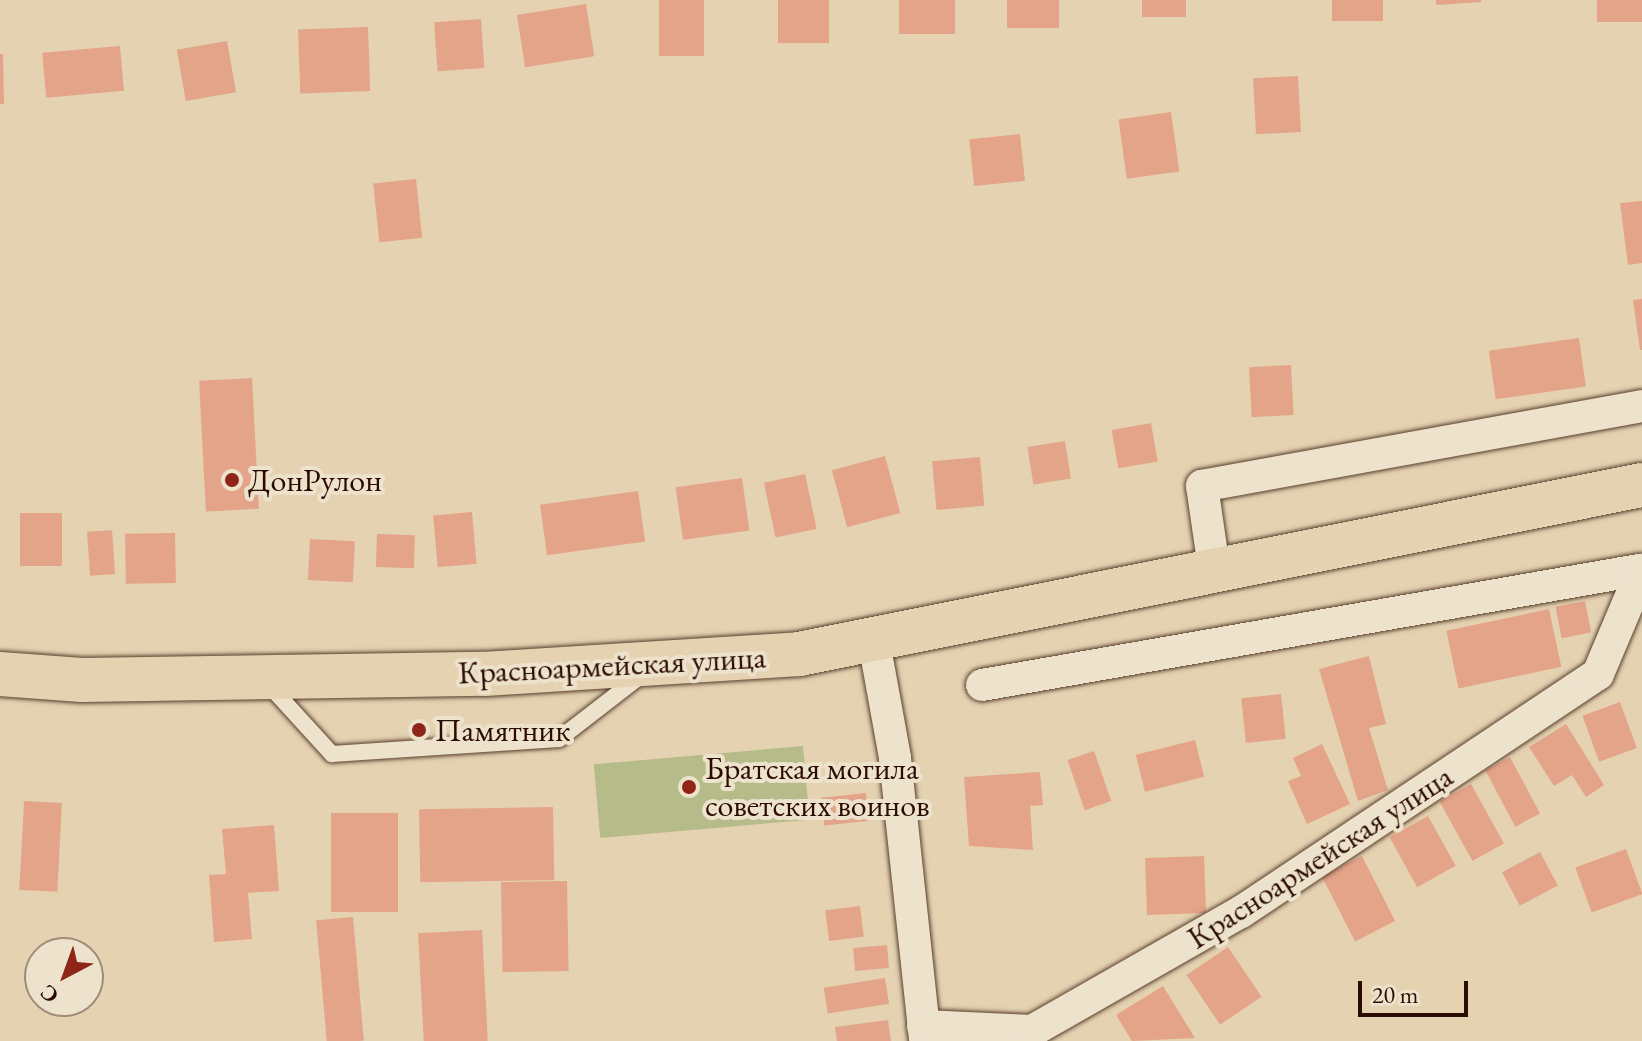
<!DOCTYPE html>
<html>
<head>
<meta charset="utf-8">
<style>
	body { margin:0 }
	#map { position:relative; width:1642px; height:1041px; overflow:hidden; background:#e4d2b1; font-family:"EB Garamond",serif }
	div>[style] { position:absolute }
	.green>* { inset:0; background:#b6bb8a; transform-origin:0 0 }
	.building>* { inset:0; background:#e4a489; transform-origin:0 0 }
	.roads { filter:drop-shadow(0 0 2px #5a3e2c) drop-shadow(0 0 2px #5a3e2c) }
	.service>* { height:16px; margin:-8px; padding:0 8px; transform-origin:8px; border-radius:8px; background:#ede2cc }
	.minor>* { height:32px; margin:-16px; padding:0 16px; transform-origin:16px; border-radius:16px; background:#ede2cc }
	.primary>* { height:44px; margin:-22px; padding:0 22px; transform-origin:22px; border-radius:22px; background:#e4d2b1 }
	.dots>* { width:22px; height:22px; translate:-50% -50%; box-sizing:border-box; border:4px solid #ede2cc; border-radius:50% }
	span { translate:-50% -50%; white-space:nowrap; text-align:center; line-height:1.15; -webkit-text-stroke:8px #ede2cc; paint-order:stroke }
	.poi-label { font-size:32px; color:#2c0c00 }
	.left { translate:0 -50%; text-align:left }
	.street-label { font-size:32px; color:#2c0c00 }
	.north { position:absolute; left:24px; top:937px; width:80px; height:80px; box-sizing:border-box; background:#ede2cc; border:2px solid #a08c7a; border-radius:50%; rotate:221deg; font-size:22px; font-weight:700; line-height:32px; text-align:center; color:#2c0c00 }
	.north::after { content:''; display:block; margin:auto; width:28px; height:36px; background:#8f2418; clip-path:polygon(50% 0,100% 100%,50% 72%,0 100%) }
	.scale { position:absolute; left:1358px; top:981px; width:110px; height:36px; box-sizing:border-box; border:4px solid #2c0c00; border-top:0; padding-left:10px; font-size:24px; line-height:28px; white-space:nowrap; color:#2c0c00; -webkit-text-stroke:6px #ede2cc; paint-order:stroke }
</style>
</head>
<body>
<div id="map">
	<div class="green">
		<div style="left:803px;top:746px;width:74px;height:210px;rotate:85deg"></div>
	</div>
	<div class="building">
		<div style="left:659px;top:0;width:45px;height:56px"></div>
		<div style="left:778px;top:0;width:51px;height:43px"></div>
		<div style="left:899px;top:0;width:56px;height:34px"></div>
		<div style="left:1007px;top:0;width:52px;height:28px"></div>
		<div style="left:1142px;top:0;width:44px;height:17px"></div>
		<div style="left:1332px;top:0;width:51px;height:21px"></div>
		<div style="clip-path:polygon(1436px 0,1481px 0,1481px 2px,1436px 5px)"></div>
		<div style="left:1597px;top:0;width:45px;height:22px"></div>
		<div style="left:586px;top:4px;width:53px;height:70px;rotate:81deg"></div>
		<div style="left:481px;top:19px;width:49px;height:47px;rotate:86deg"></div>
		<div style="left:368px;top:27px;width:64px;height:70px;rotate:88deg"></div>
		<div style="left:227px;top:41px;width:52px;height:51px;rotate:80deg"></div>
		<div style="left:120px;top:46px;width:45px;height:78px;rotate:85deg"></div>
		<div style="clip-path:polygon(0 54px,3px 54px,4px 104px,0 104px)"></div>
		<div style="left:1298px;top:76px;width:56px;height:45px;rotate:87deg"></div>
		<div style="left:1171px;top:112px;width:60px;height:53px;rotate:82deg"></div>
		<div style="left:1020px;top:134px;width:47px;height:51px;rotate:84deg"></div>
		<div style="left:416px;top:179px;width:59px;height:43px;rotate:84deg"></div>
		<div style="clip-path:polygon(1642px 201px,1642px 263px,1628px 265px,1620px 203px)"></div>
		<div style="clip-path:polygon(1642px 299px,1642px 350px,1640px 350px,1633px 300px)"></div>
		<div style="left:1579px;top:338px;width:49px;height:91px;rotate:82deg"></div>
		<div style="left:1291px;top:365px;width:50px;height:42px;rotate:87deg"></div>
		<div style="left:252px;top:378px;width:131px;height:53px;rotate:87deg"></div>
		<div style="left:1151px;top:423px;width:39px;height:40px;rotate:80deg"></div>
		<div style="left:1065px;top:441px;width:38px;height:38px;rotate:81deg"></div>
		<div style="left:885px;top:456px;width:59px;height:55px;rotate:75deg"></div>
		<div style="left:980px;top:457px;width:49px;height:48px;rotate:85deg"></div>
		<div style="left:805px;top:474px;width:56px;height:42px;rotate:78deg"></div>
		<div style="left:742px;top:478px;width:53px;height:67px;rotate:82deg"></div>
		<div style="left:638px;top:491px;width:51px;height:99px;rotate:82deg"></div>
		<div style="left:472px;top:512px;width:52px;height:39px;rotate:85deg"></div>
		<div style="left:20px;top:513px;width:42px;height:53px"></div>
		<div style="left:112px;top:530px;width:44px;height:25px;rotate:86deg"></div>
		<div style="left:175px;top:533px;width:50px;height:50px;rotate:89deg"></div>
		<div style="left:377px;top:534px;width:38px;height:33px;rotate:2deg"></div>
		<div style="left:310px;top:539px;width:45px;height:41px;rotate:3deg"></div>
		<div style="left:1585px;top:601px;width:32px;height:30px;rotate:79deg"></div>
		<div style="left:1549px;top:609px;width:59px;height:105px;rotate:78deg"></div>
		<div style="clip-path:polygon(1369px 656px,1386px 724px,1369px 728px,1388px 790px,1358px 801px,1319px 669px)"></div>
		<div style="left:1281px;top:694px;width:45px;height:40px;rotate:84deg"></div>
		<div style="left:1620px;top:702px;width:49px;height:40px;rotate:70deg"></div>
		<div style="clip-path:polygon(1566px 724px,1604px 785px,1586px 797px,1572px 775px,1554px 786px,1529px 747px)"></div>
		<div style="left:1195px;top:740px;width:38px;height:61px;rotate:76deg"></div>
		<div style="clip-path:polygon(1322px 744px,1350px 804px,1307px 824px,1288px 781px,1301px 776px,1293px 758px)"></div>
		<div style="left:1094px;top:751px;width:53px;height:28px;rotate:71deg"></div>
		<div style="left:1510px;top:757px;width:64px;height:28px;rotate:62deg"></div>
		<div style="clip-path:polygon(1040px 772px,1043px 805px,1030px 806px,1033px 850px,969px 846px,964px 777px)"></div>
		<div style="left:1471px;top:784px;width:68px;height:36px;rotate:61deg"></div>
		<div style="left:866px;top:793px;width:28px;height:45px;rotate:84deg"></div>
		<div style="left:24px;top:801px;width:38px;height:89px;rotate:3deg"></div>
		<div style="left:553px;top:807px;width:73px;height:134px;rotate:89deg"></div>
		<div style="left:331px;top:813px;width:67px;height:99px"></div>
		<div style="left:1428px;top:816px;width:57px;height:44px;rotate:61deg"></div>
		<div style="clip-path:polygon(274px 825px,279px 891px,248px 893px,252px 939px,214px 942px,209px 875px,226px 874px,222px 829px)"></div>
		<div style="left:1626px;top:849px;width:48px;height:54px;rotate:70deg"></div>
		<div style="left:1540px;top:852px;width:38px;height:43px;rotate:62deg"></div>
		<div style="left:1204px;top:856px;width:57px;height:59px;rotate:88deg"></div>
		<div style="left:1362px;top:856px;width:73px;height:45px;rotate:63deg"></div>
		<div style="left:567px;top:881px;width:90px;height:66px;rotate:89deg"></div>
		<div style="left:860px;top:906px;width:31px;height:35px;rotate:83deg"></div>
		<div style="left:353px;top:917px;width:124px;height:37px;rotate:85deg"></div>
		<div style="left:482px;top:930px;width:111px;height:64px;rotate:87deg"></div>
		<div style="left:887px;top:945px;width:23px;height:34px;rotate:85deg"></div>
		<div style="left:1228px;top:947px;width:60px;height:50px;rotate:56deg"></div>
		<div style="left:885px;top:978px;width:26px;height:62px;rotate:81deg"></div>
		<div style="clip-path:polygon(1163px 986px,1195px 1038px,1132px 1041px,1116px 1015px)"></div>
		<div style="clip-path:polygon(888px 1020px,891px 1041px,837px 1041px,835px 1027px)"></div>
	</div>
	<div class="roads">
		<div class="service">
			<div style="left:268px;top:684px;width:95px;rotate:47.6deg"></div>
			<div style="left:332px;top:754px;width:227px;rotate:-3.8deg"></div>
			<div style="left:559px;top:739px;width:106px;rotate:-37.7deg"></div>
		</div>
		<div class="minor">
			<div style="left:1214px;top:568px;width:83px;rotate:-98.3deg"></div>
			<div style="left:1202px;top:486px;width:447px;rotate:-10.3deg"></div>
			<div style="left:874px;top:642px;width:118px;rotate:79.7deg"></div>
			<div style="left:895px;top:758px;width:285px;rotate:83.9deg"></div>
			<div style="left:982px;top:685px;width:667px;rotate:-9.93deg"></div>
			<div style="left:923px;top:1026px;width:109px;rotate:2.6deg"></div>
			<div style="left:1032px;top:1031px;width:241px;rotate:-29.7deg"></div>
			<div style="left:1241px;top:912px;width:429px;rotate:-33.7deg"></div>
			<div style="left:1598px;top:674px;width:113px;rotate:-67.1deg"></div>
		</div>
		<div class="primary">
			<div style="left:0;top:674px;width:82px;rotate:4.2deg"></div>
			<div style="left:82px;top:680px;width:402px;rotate:-0.9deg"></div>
			<div style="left:484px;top:674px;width:316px;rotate:-3.6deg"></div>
			<div style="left:799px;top:654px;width:860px;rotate:-11.34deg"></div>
		</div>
	</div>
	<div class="dots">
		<div style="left:232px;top:480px;background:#8f2418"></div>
		<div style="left:419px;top:730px;background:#8f2418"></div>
		<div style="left:689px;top:787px;background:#8f2418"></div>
	</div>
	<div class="poi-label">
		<span class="left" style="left:248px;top:480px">ДонРулон</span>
		<span class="left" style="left:435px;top:730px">Памятник</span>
		<span class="left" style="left:705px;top:787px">Братская могила<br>советских воинов</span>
	</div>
	<div class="street-label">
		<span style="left:612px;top:665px;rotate:-3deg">Красноармейская улица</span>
		<span style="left:1320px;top:857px;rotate:-33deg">Красноармейская улица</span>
	</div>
	<div class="north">С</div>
	<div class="scale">20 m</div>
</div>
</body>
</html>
